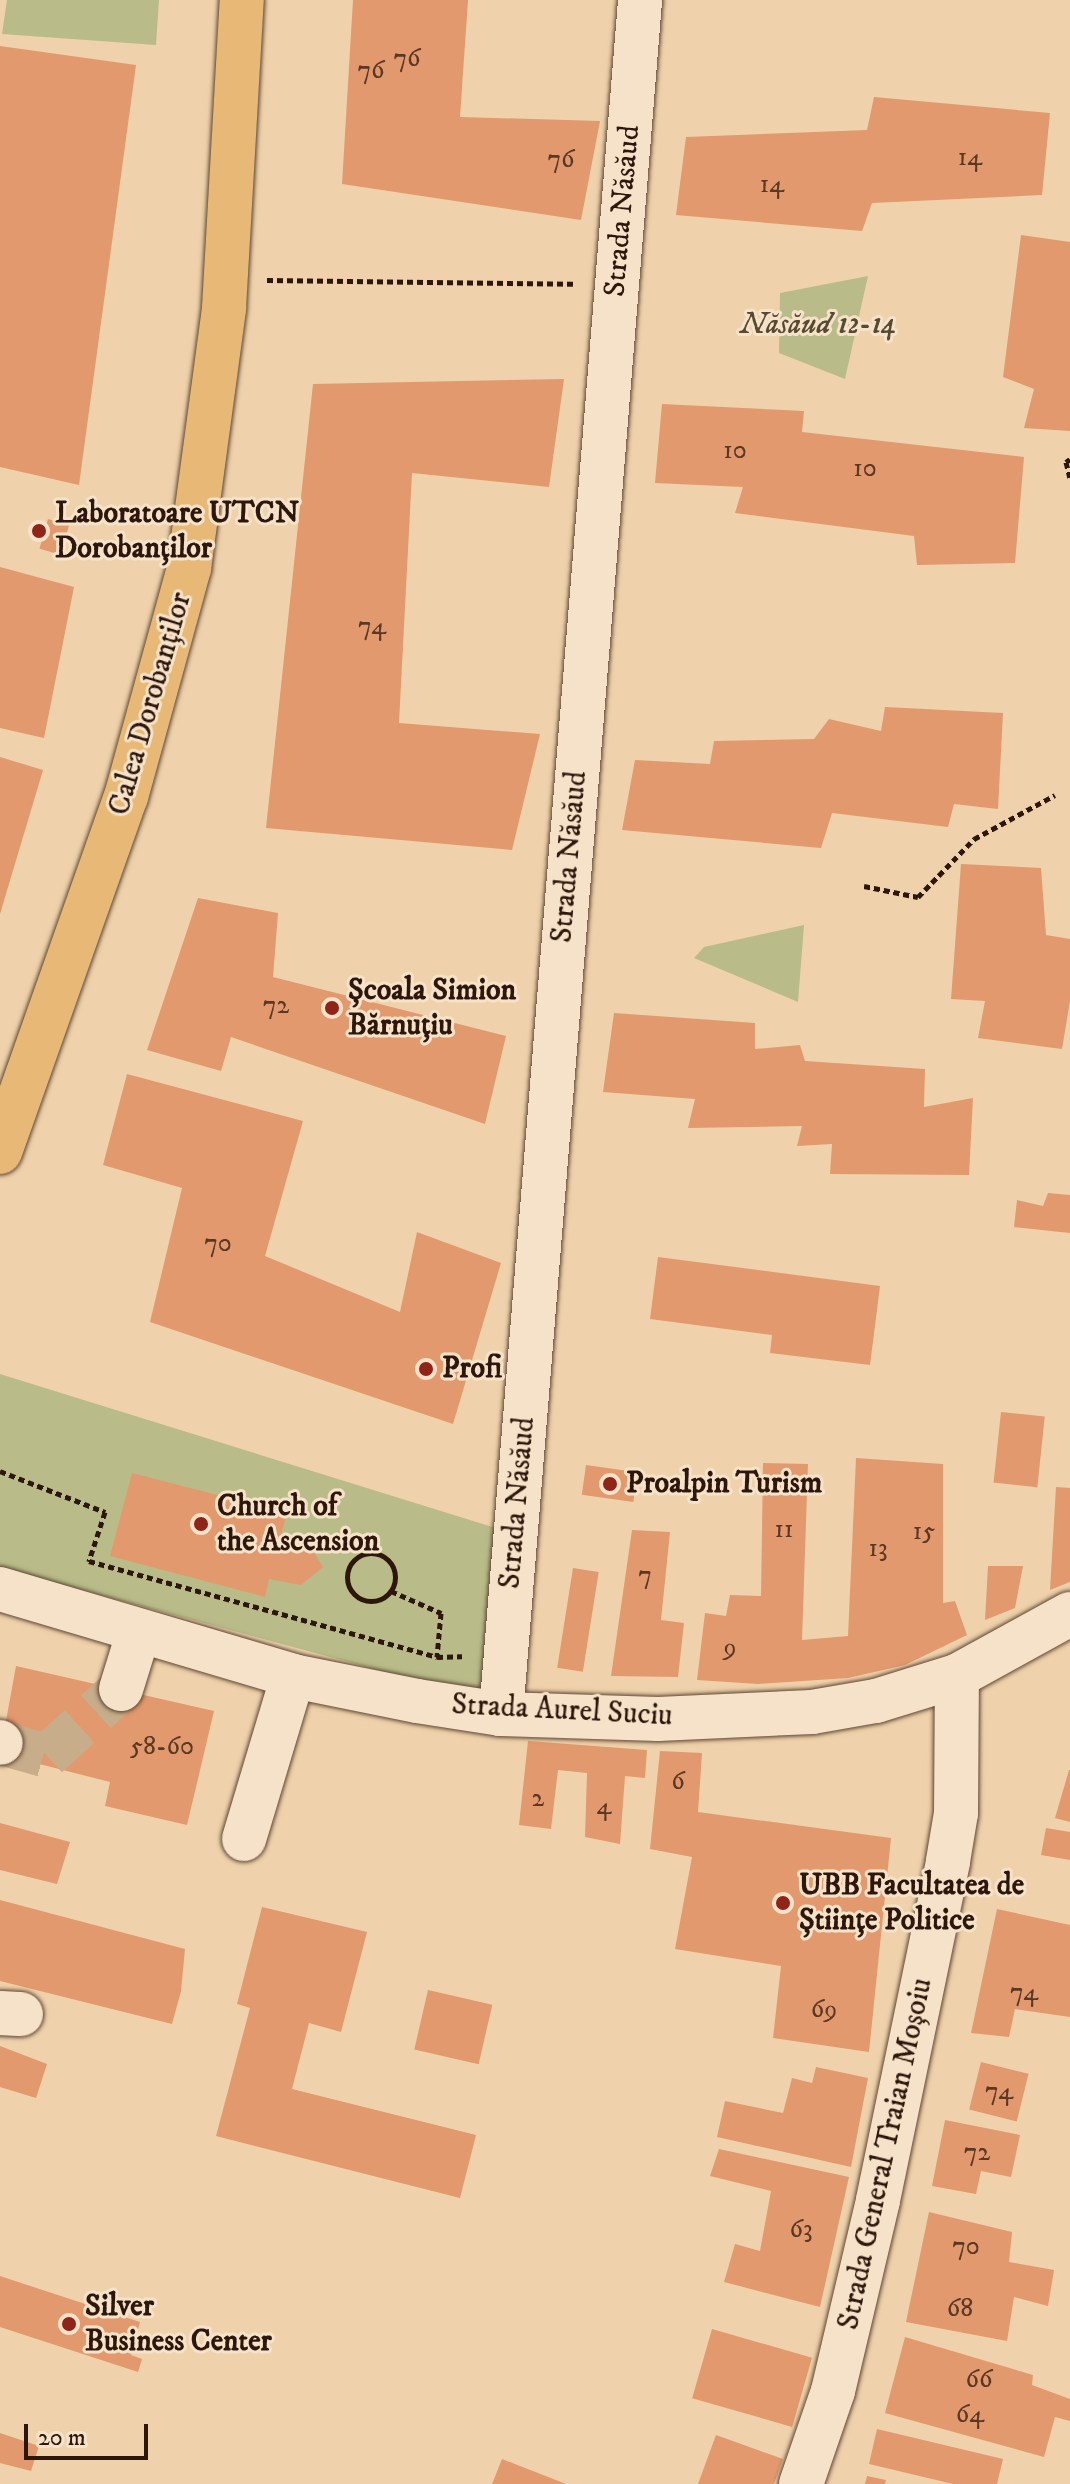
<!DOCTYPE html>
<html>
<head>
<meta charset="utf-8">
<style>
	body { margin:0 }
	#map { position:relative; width:1070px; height:2484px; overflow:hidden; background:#efd2ab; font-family:"IM FELL DW Pica",serif }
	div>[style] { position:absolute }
	.green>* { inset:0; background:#b9bc89 }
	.building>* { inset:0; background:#e2996e; transform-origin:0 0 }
	.minor-tunnel>* { height:44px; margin-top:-22px; transform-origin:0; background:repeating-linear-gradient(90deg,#c8ad8b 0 44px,transparent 0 66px) }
	.path>* { height:5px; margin-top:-2.5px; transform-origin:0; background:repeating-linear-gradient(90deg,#2d170c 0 6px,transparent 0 10px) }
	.path>.ring { margin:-2.5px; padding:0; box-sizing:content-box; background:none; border:5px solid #2d170c; border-radius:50% }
	.roads { filter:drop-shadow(0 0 2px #5e4634) drop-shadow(0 0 2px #5e4634) }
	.minor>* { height:44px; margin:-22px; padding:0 22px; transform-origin:22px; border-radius:22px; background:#f5e2c8 }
	.major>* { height:44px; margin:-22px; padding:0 22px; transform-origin:22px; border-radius:22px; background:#e8b976 }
	.dots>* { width:22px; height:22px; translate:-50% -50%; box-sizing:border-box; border:4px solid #f5e2c8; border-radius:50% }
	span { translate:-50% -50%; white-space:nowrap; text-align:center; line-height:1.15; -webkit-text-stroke:6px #f5e2c8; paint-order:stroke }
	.number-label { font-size:26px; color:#5a3824 }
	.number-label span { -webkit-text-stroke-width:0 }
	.street-label { font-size:30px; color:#2d170c }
	.park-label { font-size:30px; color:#574932; font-style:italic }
	.poi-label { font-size:30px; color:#2d170c; font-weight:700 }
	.left { translate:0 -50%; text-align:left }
	.scale { position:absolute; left:24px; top:2424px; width:124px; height:36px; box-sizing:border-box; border:4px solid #2d170c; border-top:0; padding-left:10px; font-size:24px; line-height:28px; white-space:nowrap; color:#2d170c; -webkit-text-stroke:6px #f5e2c8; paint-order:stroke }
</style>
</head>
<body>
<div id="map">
	<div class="green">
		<div style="clip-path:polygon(7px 0,159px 0,156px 45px,2px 34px)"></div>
		<div style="clip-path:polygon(868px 276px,845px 379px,779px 353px,780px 293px)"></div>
		<div style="clip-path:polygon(804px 925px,798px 1002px,694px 958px,704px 947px)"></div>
		<div style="clip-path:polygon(0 1374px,499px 1529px,486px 1699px,0 1568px)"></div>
	</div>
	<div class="building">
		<div style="clip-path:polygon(353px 0,468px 0,460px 117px,600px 121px,581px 220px,342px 184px)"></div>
		<div style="clip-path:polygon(0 46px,136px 65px,79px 485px,0 467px)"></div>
		<div style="clip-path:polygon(874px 97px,1050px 113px,1042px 195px,872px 203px,862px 231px,676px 215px,686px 137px,867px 130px)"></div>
		<div style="clip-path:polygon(1021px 235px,1070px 242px,1070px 431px,1024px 428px,1034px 389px,1003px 377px)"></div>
		<div style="clip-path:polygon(564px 379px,549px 487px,412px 473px,399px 723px,540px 734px,512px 850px,266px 828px,313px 384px)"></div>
		<div style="clip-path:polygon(662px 404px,804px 411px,802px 432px,1024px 457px,1015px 563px,917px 565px,914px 536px,735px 513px,743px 487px,655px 483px)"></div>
		<div style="left:48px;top:519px;width:22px;height:31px;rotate:16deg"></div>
		<div style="clip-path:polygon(0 567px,74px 587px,44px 738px,0 728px)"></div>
		<div style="clip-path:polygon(885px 707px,1003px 713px,998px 809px,954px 804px,948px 827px,832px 813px,821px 848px,622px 830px,635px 760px,710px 764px,714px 741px,814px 739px,829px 719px,881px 731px)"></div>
		<div style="clip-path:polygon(0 757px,43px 770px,0 914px)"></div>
		<div style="clip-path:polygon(961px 864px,1041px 868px,1046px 935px,1070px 939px,1070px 1001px,1062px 1049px,978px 1038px,985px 1001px,951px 999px)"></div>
		<div style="clip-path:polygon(198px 898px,278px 913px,273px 977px,506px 1036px,485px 1124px,231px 1037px,221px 1071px,147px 1050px)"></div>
		<div style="clip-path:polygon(614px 1013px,755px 1023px,755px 1049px,800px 1045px,805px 1061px,925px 1069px,924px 1107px,973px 1098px,969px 1175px,830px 1174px,832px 1144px,797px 1146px,802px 1126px,688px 1128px,695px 1099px,603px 1092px)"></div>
		<div style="clip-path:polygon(127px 1074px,303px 1121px,265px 1256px,400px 1312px,417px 1232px,501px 1263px,453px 1424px,150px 1322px,182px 1188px,103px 1165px)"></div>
		<div style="clip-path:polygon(1048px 1193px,1070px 1195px,1070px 1233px,1014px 1227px,1017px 1200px,1043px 1206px)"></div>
		<div style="clip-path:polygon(658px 1257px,880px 1286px,870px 1365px,770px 1353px,772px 1335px,650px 1319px)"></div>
		<div style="left:1001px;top:1412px;width:44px;height:71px;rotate:6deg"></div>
		<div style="clip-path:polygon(856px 1458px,943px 1464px,943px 1603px,955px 1601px,967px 1635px,905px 1665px,848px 1678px,758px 1684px,697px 1680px,705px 1613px,726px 1616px,730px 1595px,761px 1596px,763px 1463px,808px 1464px,802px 1640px,848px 1636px)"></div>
		<div style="left:586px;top:1465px;width:52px;height:30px;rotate:8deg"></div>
		<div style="clip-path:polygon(132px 1473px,287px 1513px,281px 1535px,308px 1543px,323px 1567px,301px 1585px,269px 1579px,265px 1597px,110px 1556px)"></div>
		<div style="clip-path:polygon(1056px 1487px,1070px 1488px,1070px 1582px,1050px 1590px)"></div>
		<div style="clip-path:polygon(632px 1530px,670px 1532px,661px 1620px,684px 1623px,678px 1677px,611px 1676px)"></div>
		<div style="clip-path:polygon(988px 1566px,1023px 1566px,1015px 1608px,985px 1620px)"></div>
		<div style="left:573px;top:1568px;width:26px;height:101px;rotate:9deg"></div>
		<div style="clip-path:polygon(16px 1666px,214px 1711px,187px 1825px,105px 1806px,110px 1782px,0 1754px)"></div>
		<div style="clip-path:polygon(528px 1741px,647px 1750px,645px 1778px,625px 1776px,620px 1844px,585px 1837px,587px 1773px,558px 1770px,551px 1829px,519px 1825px)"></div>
		<div style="clip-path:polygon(660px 1751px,702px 1753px,698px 1812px,891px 1838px,869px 2052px,773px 2038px,781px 1966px,675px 1949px,692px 1857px,650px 1849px)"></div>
		<div style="clip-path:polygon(1069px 1770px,1070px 1770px,1070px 1822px,1055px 1818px)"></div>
		<div style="clip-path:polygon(0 1823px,70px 1842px,57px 1884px,0 1870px)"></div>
		<div style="clip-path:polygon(1046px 1828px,1070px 1832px,1070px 1860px,1041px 1855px)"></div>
		<div style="clip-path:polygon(0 1900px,185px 1949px,181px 1991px,172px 2024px,0 1981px)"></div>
		<div style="clip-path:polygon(262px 1907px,367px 1932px,341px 2032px,309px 2023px,292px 2089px,476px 2135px,460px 2198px,216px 2136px,250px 2008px,237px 2004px)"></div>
		<div style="clip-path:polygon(997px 1909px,1070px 1925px,1070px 2017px,1015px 2009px,1009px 2037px,971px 2033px)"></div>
		<div style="left:428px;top:1990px;width:66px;height:61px;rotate:13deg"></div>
		<div style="clip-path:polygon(0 2046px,47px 2064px,36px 2098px,0 2087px)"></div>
		<div style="left:981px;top:2062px;width:49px;height:49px;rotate:14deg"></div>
		<div style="clip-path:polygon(816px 2067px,868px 2078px,851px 2167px,717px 2137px,725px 2101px,783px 2113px,792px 2078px,812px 2083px)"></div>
		<div style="clip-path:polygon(945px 2120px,1020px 2135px,1011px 2177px,981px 2171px,976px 2194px,932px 2186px)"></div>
		<div style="clip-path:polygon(719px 2149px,849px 2177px,820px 2307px,724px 2282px,735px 2244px,760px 2251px,771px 2191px,710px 2176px)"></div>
		<div style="clip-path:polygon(929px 2212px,1012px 2232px,1009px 2262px,1054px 2270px,1048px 2306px,1014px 2297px,1007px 2341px,906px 2322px)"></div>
		<div style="clip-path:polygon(0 2276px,140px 2322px,131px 2355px,142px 2359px,138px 2372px,0 2327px)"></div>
		<div style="left:712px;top:2329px;width:104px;height:72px;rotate:16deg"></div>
		<div style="clip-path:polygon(905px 2337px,1033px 2375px,1032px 2385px,1070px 2399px,1070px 2421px,1055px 2417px,1044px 2457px,885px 2413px)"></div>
		<div style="clip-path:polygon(877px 2429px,1003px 2459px,997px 2484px,953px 2484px,869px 2464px)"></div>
		<div style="clip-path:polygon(0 2433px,39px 2446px,31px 2471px,0 2463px)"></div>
		<div style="clip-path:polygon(716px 2435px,783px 2459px,774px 2484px,698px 2484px)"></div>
		<div style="clip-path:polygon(502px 2459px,566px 2484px,492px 2484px)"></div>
		<div style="clip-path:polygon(867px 2476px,886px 2480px,885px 2484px,865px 2484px)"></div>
	</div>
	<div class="minor-tunnel">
		<div style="left:1px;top:1743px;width:48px;rotate:15.8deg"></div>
		<div style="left:47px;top:1756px;width:100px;rotate:-42.2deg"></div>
	</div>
	<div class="path">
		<div style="left:267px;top:280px;width:306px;rotate:0.7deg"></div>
		<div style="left:1070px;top:459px;width:5px;rotate:143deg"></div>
		<div style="left:1066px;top:462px;width:16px;rotate:76deg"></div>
		<div style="left:864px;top:886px;width:55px;rotate:11.5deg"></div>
		<div style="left:918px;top:897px;width:81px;rotate:-46deg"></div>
		<div style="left:974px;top:839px;width:92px;rotate:-28.5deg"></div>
		<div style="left:0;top:1471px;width:113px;rotate:21.3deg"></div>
		<div style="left:105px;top:1512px;width:52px;rotate:108.1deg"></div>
		<div style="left:89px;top:1561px;width:361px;rotate:15.4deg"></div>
		<div style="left:437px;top:1657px;width:25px;rotate:-2deg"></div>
		<div class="ring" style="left:347px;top:1553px;width:43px;height:43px"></div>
		<div style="left:391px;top:1591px;width:55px;rotate:23.7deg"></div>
		<div style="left:441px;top:1613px;width:44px;rotate:95.2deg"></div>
	</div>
	<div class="roads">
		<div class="minor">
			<div style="left:0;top:1589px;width:306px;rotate:16.5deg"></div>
			<div style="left:293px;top:1676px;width:126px;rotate:11.4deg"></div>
			<div style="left:417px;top:1701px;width:85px;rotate:8.8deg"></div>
			<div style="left:501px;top:1714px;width:157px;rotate:1.8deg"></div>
			<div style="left:658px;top:1719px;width:154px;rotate:-2.6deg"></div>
			<div style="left:812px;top:1712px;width:65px;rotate:-9.8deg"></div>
			<div style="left:876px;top:1701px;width:85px;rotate:-17.2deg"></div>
			<div style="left:957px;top:1676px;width:129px;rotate:-28.8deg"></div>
			<div style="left:121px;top:1689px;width:61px;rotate:-72.8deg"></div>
			<div style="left:501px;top:1714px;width:1720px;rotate:-85.36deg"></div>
			<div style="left:0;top:1742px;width:1px;rotate:45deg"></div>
			<div style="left:244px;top:1839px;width:170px;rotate:-73.3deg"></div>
			<div style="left:0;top:2013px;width:21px;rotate:3deg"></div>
			<div style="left:801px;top:2484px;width:98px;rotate:-71deg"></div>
			<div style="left:833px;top:2391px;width:196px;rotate:-76.7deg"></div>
			<div style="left:878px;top:2200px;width:346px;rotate:-78.3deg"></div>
			<div style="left:948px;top:1861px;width:49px;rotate:-80.5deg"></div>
			<div style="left:956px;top:1813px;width:137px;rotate:-89.6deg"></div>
		</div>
		<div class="major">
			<div style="left:0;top:1152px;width:377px;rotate:-70.5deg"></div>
			<div style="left:126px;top:797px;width:238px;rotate:-74.6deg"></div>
			<div style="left:189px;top:568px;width:262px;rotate:-82.3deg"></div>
			<div style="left:224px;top:308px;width:309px;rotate:-86.7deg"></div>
		</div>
	</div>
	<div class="dots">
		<div style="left:39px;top:531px;background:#8f2418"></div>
		<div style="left:332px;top:1008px;background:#8f2418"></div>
		<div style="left:426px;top:1369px;background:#8f2418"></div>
		<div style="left:610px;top:1484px;background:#8f2418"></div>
		<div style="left:201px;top:1524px;background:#8f2418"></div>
		<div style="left:783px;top:1903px;background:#8f2418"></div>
		<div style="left:69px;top:2324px;background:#8f2418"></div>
	</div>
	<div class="number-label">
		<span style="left:407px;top:59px">76</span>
		<span style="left:371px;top:71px">76</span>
		<span style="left:970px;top:158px">14</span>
		<span style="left:561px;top:160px">76</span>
		<span style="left:772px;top:185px">14</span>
		<span style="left:735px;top:451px">10</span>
		<span style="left:865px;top:469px">10</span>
		<span style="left:372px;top:627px">74</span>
		<span style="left:276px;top:1006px">72</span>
		<span style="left:218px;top:1244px">70</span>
		<span style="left:784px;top:1530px">11</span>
		<span style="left:924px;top:1532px">15</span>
		<span style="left:878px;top:1549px">13</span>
		<span style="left:645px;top:1576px">7</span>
		<span style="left:730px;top:1648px">9</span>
		<span style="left:162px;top:1747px">58-60</span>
		<span style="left:678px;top:1782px">6</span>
		<span style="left:538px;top:1799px">2</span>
		<span style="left:604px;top:1807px">4</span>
		<span style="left:1024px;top:1993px">74</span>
		<span style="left:824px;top:2010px">69</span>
		<span style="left:999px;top:2092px">74</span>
		<span style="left:977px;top:2153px">72</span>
		<span style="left:801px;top:2230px">63</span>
		<span style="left:966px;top:2247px">70</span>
		<span style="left:960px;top:2309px">68</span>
		<span style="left:979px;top:2380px">66</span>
		<span style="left:970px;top:2415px">64</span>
	</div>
	<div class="street-label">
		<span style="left:623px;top:211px;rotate:-85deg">Strada Năsăud</span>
		<span style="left:151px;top:704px;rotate:-74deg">Calea Dorobanților</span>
		<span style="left:570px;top:857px;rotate:-85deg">Strada Năsăud</span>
		<span style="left:518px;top:1503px;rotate:-85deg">Strada Năsăud</span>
		<span style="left:562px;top:1711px;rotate:3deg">Strada Aurel Suciu</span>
		<span style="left:886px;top:2154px;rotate:-78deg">Strada General Traian Moșoiu</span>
	</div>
	<div class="park-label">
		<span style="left:818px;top:325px">Năsăud 12-14</span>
	</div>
	<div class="poi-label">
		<span class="left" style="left:55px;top:531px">Laboratoare UTCN<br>Dorobanților</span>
		<span class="left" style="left:348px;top:1008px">Școala Simion<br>Bărnuțiu</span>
		<span class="left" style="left:442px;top:1369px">Profi</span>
		<span class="left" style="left:626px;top:1484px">Proalpin Turism</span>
		<span class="left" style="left:217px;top:1524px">Church of<br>the Ascension</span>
		<span class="left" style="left:799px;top:1903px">UBB Facultatea de<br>Științe Politice</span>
		<span class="left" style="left:85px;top:2324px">Silver<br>Business Center</span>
	</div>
	<div class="scale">20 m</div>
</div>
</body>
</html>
